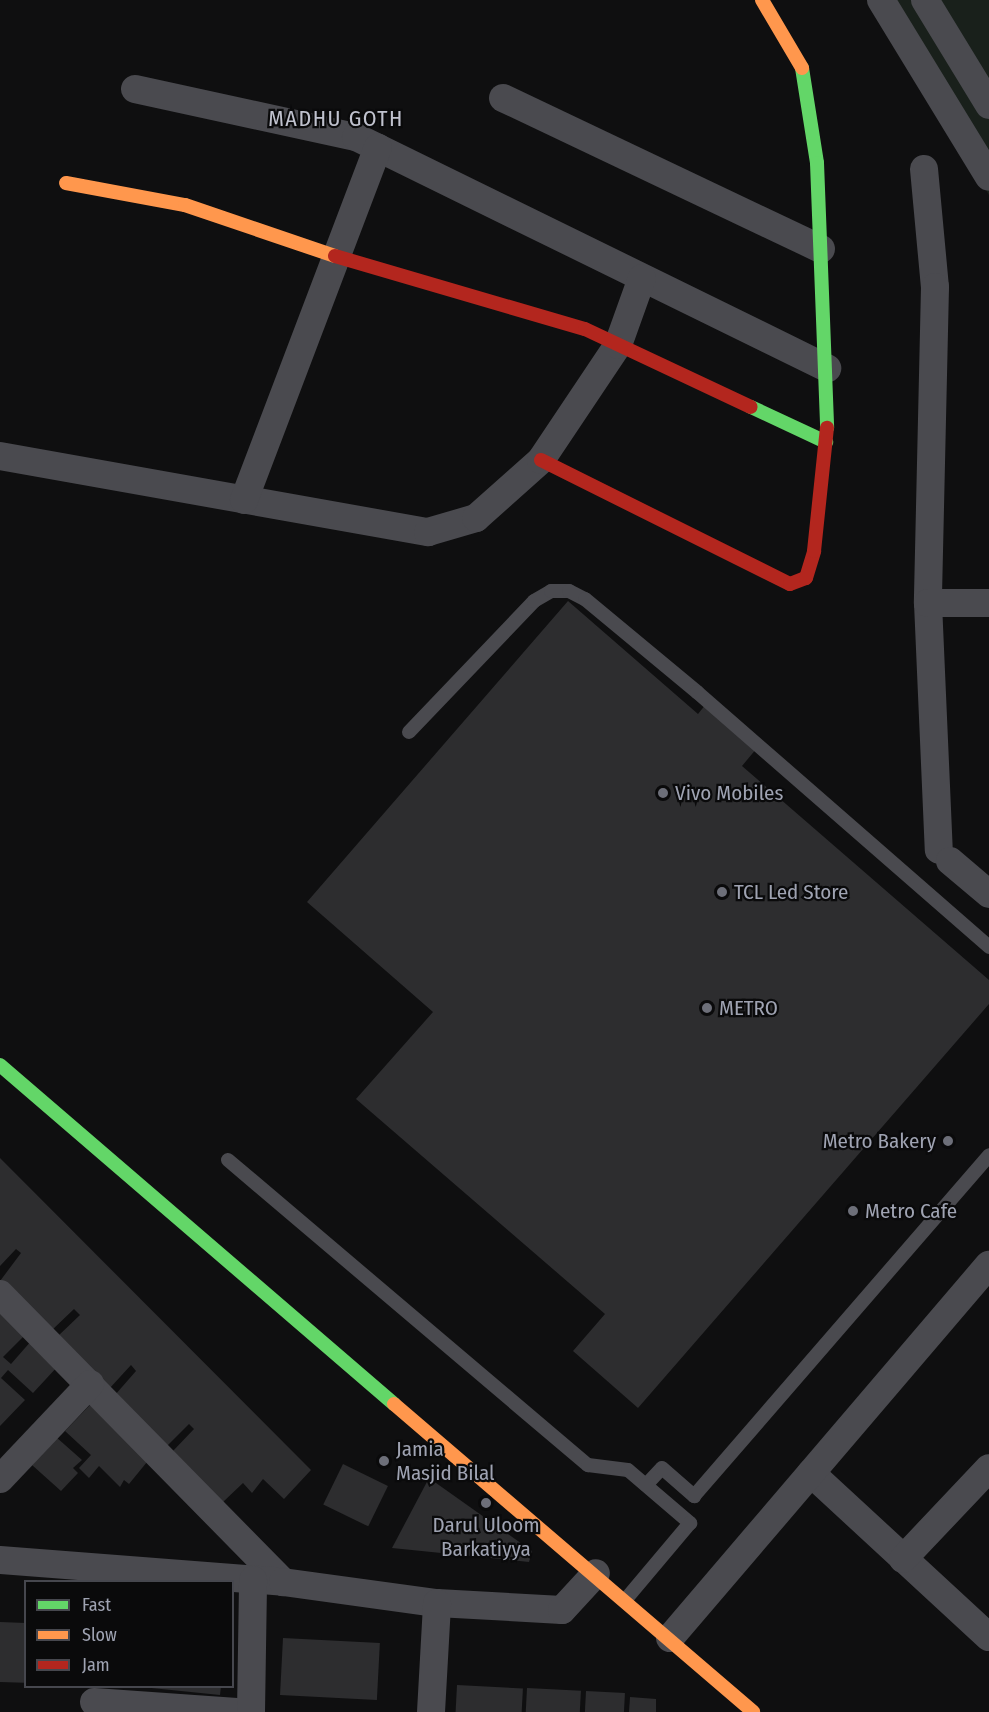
<!DOCTYPE html>
<html>
<head>
<meta charset="utf-8">
<style>
	body { margin:0 }
	#map { position:relative; width:989px; height:1712px; overflow:hidden; background:#0f0f10; font-family:"Fira Sans Condensed",sans-serif }
	div>[style] { position:absolute }
	.green>* { inset:0; background:#19201b }
	.building>* { inset:0; background:#2d2d2f; transform-origin:0 0 }
	.lane>* { height:14px; margin:-7px; padding:0 7px; transform-origin:7px; border-radius:7px; background:#4a4a4f }
	.street>* { height:28px; margin:-14px; padding:0 14px; transform-origin:14px; border-radius:14px; background:#4a4a4f }
	.fast>* { height:14px; margin:-7px; padding:0 7px; transform-origin:7px; border-radius:7px; background:#63d668 }
	.slow>* { height:14px; margin:-7px; padding:0 7px; transform-origin:7px; border-radius:7px; background:#ff974d }
	.jam>* { height:14px; margin:-7px; padding:0 7px; transform-origin:7px; border-radius:7px; background:#b3261e }
	.dots>* { width:16px; height:16px; translate:-50% -50%; box-sizing:border-box; border:3px solid #0a0a0b; border-radius:50% }
	span { translate:-50% -50%; white-space:nowrap; text-align:center; line-height:1.15; -webkit-text-stroke:4.5px #0a0a0b; paint-order:stroke }
	.poi-label { font-size:21px; color:#9fa3b2 }
	.left { translate:0 -50%; text-align:left }
	.right { translate:-100% -50%; text-align:right }
	.neighbourhood-label { font-size:22px; color:#c0c2ce; letter-spacing:1.5px }
	.legend { position:absolute; left:24px; top:1580px; width:210px; height:108px; box-sizing:border-box; background:#0a0a0b; border:2px solid #46474e; margin:0; padding:8px 10px; list-style:none; font-size:18px; color:#9fa3b2 }
	.legend li { display:flex; align-items:center; gap:12px; height:30px }
	.legend b { width:30px; border:2px solid #46474e }
</style>
</head>
<body>
<div id="map">
	<div class="green">
		<div style="clip-path:polygon(872px 0,989px 0,989px 195px,874px 4px)"></div>
	</div>
	<div class="building">
		<div style="clip-path:polygon(568px 601px,698px 714px,706px 704px,757px 748px,742px 766px,989px 980px,989px 1004px,638px 1408px,573px 1351px,605px 1314px,356px 1099px,433px 1012px,307px 902px)"></div>
		<div style="clip-path:polygon(0 1158px,311px 1470px,284px 1499px,263px 1479px,252px 1493px,243px 1483px,223px 1502px,172px 1452px,194px 1429px,189px 1424px,167px 1446px,115px 1395px,136px 1371px,131px 1365px,109px 1389px,57px 1337px,80px 1315px,74px 1309px,51px 1331px,0 1281px,21px 1253px,16px 1249px,0 1266px)"></div>
		<div style="clip-path:polygon(0 1308px,26px 1334px,3px 1357px,11px 1364px,32px 1340px,58px 1366px,33px 1393px,8px 1370px,1px 1378px,25px 1400px,0 1426px)"></div>
		<div style="clip-path:polygon(90px 1405px,147px 1462px,129px 1484px,124px 1480px,120px 1487px,99px 1466px,89px 1478px,79px 1468px,91px 1455px,65px 1431px)"></div>
		<div style="clip-path:polygon(56px 1437px,82px 1460px,73px 1468px,78px 1473px,61px 1491px,32px 1465px)"></div>
		<div style="left:343px;top:1464px;width:50px;height:45px;rotate:26deg"></div>
		<div style="clip-path:polygon(429px 1478px,532px 1551px,529px 1562px,392px 1548px)"></div>
		<div style="left:0;top:1622px;width:26px;height:60px;rotate:2deg"></div>
		<div style="left:283px;top:1638px;width:97px;height:57px;rotate:3deg"></div>
		<div style="left:457px;top:1685px;width:66px;height:27px;rotate:3deg"></div>
		<div style="clip-path:polygon(132px 1686px,221px 1686px,220px 1695px)"></div>
		<div style="left:527px;top:1688px;width:54px;height:24px;rotate:3deg"></div>
		<div style="left:586px;top:1691px;width:39px;height:21px;rotate:3deg"></div>
		<div style="clip-path:polygon(630px 1697px,656px 1699px,656px 1712px,629px 1712px)"></div>
	</div>
	<div class="lane">
		<div style="left:409px;top:732px;width:181px;rotate:-46.3deg"></div>
		<div style="left:534px;top:601px;width:20px;rotate:-30deg"></div>
		<div style="left:551px;top:591px;width:18px"></div>
		<div style="left:569px;top:591px;width:18px;rotate:27deg"></div>
		<div style="left:585px;top:599px;width:146px;rotate:39.7deg"></div>
		<div style="left:697px;top:692px;width:388px;rotate:41.1deg"></div>
		<div style="left:228px;top:1160px;width:472px;rotate:40.3deg"></div>
		<div style="left:588px;top:1465px;width:40px;rotate:7.1deg"></div>
		<div style="left:628px;top:1470px;width:82px;rotate:40.5deg"></div>
		<div style="left:690px;top:1523px;width:99px;rotate:130.1deg"></div>
		<div style="left:646px;top:1485px;width:23px;rotate:-47deg"></div>
		<div style="left:662px;top:1468px;width:43px;rotate:41.2deg"></div>
		<div style="left:694px;top:1496px;width:451px;rotate:-49.1deg"></div>
	</div>
	<div class="street">
		<div style="left:881px;top:0;width:207px;rotate:58.6deg"></div>
		<div style="left:925px;top:0;width:123px;rotate:58.6deg"></div>
		<div style="left:135px;top:89px;width:226px;rotate:12.3deg"></div>
		<div style="left:356px;top:137px;width:525px;rotate:26.13deg"></div>
		<div style="left:503px;top:98px;width:352px;rotate:25.4deg"></div>
		<div style="left:924px;top:169px;width:119px;rotate:84.7deg"></div>
		<div style="left:935px;top:287px;width:316px;rotate:91.3deg"></div>
		<div style="left:928px;top:603px;width:247px;rotate:87.5deg"></div>
		<div style="left:0;top:456px;width:435px;rotate:10.1deg"></div>
		<div style="left:428px;top:532px;width:50px;rotate:-16.3deg"></div>
		<div style="left:476px;top:518px;width:87px;rotate:-41.7deg"></div>
		<div style="left:541px;top:460px;width:138px;rotate:-56.2deg"></div>
		<div style="left:618px;top:345px;width:71px;rotate:-70.3deg"></div>
		<div style="left:244px;top:500px;width:377px;rotate:-69.2deg"></div>
		<div style="left:928px;top:603px;width:61px"></div>
		<div style="left:950px;top:861px;width:51px;rotate:40.2deg"></div>
		<div style="left:0;top:1294px;width:404px;rotate:45.5deg"></div>
		<div style="left:811px;top:1473px;width:242px;rotate:42.7deg"></div>
		<div style="left:0;top:1479px;width:131px;rotate:-46.5deg"></div>
		<div style="left:903px;top:1559px;width:125px;rotate:-46.6deg"></div>
		<div style="left:0;top:1560px;width:284px;rotate:4.4deg"></div>
		<div style="left:283px;top:1582px;width:155px;rotate:7.8deg"></div>
		<div style="left:437px;top:1603px;width:125px;rotate:3.2deg"></div>
		<div style="left:562px;top:1610px;width:50px;rotate:-47.4deg"></div>
		<div style="left:670px;top:1638px;width:491px;rotate:-49.5deg"></div>
		<div style="left:94px;top:1702px;width:143px;rotate:4deg"></div>
		<div style="left:251px;top:1712px;width:132px;rotate:-89.1deg"></div>
		<div style="left:431px;top:1712px;width:109px;rotate:-86.8deg"></div>
	</div>
	<div class="fast">
		<div style="left:802px;top:68px;width:96px;rotate:81deg"></div>
		<div style="left:817px;top:163px;width:265px;rotate:87.8deg"></div>
		<div style="left:751px;top:407px;width:83px;rotate:25deg"></div>
		<div style="left:0;top:1065px;width:520px;rotate:40.71deg"></div>
	</div>
	<div class="slow">
		<div style="left:762px;top:0;width:79px;rotate:59.5deg"></div>
		<div style="left:66px;top:183px;width:121px;rotate:10.5deg"></div>
		<div style="left:185px;top:205px;width:158px;rotate:18.8deg"></div>
		<div style="left:394px;top:1404px;width:473px;rotate:40.6deg"></div>
	</div>
	<div class="jam">
		<div style="left:335px;top:256px;width:260px;rotate:16.3deg"></div>
		<div style="left:585px;top:329px;width:183px;rotate:25.2deg"></div>
		<div style="left:541px;top:460px;width:278px;rotate:26.5deg"></div>
		<div style="left:790px;top:584px;width:17px;rotate:-21deg"></div>
		<div style="left:806px;top:578px;width:28px;rotate:-73deg"></div>
		<div style="left:814px;top:551px;width:124px;rotate:-84deg"></div>
	</div>
	<div class="dots">
		<div style="left:663px;top:793px;background:#6d6f79"></div>
		<div style="left:722px;top:892px;background:#6d6f79"></div>
		<div style="left:707px;top:1008px;background:#6d6f79"></div>
		<div style="left:948px;top:1141px;background:#6d6f79"></div>
		<div style="left:853px;top:1211px;background:#6d6f79"></div>
		<div style="left:384px;top:1461px;background:#6d6f79"></div>
		<div style="left:486px;top:1503px;background:#6d6f79"></div>
	</div>
	<div class="poi-label">
		<span class="left" style="left:675px;top:793px">Vivo Mobiles</span>
		<span class="left" style="left:734px;top:892px">TCL Led Store</span>
		<span class="left" style="left:719px;top:1008px">METRO</span>
		<span class="right" style="left:936px;top:1141px">Metro Bakery</span>
		<span class="left" style="left:865px;top:1211px">Metro Cafe</span>
		<span class="left" style="left:396px;top:1461px">Jamia<br>Masjid Bilal</span>
		<span style="left:486px;top:1537px">Darul Uloom<br>Barkatiyya</span>
	</div>
	<div class="neighbourhood-label">
		<span style="left:336px;top:119px">MADHU GOTH</span>
	</div>
	<ul class="legend">
	<li><b style="height:8px;background:#63d668"></b>Fast</li>
	<li><b style="height:8px;background:#ff974d"></b>Slow</li>
	<li><b style="height:8px;background:#b3261e"></b>Jam</li>
	</ul>
</div>
</body>
</html>
